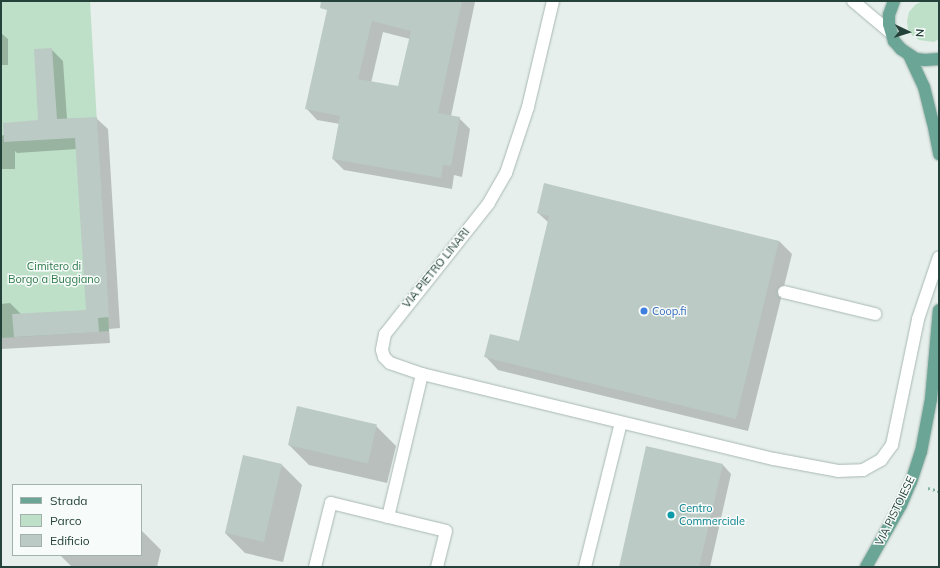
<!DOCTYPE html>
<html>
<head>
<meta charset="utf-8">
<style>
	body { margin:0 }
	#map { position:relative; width:940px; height:568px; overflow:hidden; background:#e6efeb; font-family:Mulish,sans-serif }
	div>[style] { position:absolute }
	.green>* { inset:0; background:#bfe0c8 }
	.shadow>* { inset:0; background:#0003 }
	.building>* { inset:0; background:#bbcac4; transform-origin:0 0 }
	.path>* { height:2.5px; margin-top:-1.25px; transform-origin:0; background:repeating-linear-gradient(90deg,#86b3a5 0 2px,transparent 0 5px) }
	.roads { filter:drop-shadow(0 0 1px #a8b8b2) drop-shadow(0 0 1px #a8b8b2) }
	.lane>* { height:12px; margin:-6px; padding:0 6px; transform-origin:6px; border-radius:6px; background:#fff }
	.street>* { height:12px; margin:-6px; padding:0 6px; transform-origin:6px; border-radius:6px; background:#fff }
	.primary>* { height:12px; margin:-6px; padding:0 6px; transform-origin:6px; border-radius:6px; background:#6aa596 }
	.dots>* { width:11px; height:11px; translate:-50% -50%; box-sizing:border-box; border:2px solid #f7fbf9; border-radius:50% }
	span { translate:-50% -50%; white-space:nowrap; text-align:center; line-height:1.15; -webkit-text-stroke:3px #f7fbf9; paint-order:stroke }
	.park-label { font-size:11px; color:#2d7a4b }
	.street-label { font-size:11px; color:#24423a }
	.shop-label { font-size:11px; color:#366cbe }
	.left { translate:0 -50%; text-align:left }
	.culture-label { font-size:11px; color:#0d838f }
	.frame { position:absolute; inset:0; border:2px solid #24423a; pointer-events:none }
	.legend { position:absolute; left:12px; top:484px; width:130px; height:72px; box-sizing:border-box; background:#f7fbf9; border:1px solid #a3b1ad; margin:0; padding:5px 7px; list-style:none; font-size:12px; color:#24423a }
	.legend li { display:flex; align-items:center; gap:8px; height:20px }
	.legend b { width:20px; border:1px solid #a3b1ad }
	.north { position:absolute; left:888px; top:12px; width:40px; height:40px; -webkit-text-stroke:3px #f7fbf9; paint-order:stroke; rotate:94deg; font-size:11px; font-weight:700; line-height:16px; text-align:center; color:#24423a }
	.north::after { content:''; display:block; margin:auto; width:14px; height:18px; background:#24423a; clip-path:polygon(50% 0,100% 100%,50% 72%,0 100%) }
</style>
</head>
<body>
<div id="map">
	<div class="green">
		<div style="clip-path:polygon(1px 1px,90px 1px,109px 331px,1px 338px)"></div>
		<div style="clip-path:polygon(922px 1px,934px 1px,939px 3px,939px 39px,934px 42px,919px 40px,912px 35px,908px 29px,907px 21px,909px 12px,915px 5px)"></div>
	</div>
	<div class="shadow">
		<div style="clip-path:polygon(evenodd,326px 1px,475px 2px,451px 116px,459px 118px,470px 129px,462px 177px,454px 175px,452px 189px,344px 170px,333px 159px,340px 124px,317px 120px,306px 108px,330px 2px,326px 1px,383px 32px,410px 39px,399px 87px,371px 83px,383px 32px)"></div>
		<div style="clip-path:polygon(1px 28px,2px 34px,8px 39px,8px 65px,1px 65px)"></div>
		<div style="clip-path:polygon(51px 49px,63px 61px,67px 119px,96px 118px,108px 129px,120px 328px,109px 329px,110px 343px,1px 349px,1px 304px,10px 303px,22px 315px,87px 311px,77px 149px,17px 153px,15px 151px,15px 169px,1px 169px,1px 136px,39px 121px)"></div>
		<div style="clip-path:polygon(538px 213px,779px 241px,792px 254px,748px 431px,498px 370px,486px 357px,520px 342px,549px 223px)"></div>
		<div style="clip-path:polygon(376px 426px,396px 446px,387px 483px,309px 465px,289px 445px)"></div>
		<div style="clip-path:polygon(282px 465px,302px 485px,283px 562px,245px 553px,225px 533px)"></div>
		<div style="clip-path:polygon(723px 465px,731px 474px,710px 567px,620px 567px)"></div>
		<div style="clip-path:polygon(141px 530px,161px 550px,157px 567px,72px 567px,60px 555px,141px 555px)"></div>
	</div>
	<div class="building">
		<div style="clip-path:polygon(evenodd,321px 1px,462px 1px,438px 113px,460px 117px,451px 166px,443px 165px,441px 178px,332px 159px,340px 116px,305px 109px,327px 10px,320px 8px,321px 1px,372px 21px,411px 31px,398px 86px,358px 79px,372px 21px)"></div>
		<div style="clip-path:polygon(52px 48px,57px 119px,97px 117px,109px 317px,98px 318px,99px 332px,14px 337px,12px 314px,86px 310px,75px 138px,4px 142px,3px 123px,38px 120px,34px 49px)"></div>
		<div style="clip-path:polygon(544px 183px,779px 241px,736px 419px,484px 357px,490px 334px,519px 341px,549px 216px,537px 213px)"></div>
		<div style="left:297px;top:406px;width:82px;height:40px;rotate:13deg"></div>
		<div style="clip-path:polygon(646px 446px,723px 464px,699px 567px,619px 567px)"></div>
		<div style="left:243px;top:455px;width:40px;height:80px;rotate:13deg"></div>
	</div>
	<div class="path">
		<div style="left:928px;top:488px;width:11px;rotate:15deg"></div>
	</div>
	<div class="roads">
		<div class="lane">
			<div style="left:784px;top:292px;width:94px;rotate:13.6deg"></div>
		</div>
		<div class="street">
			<div style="left:553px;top:1px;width:109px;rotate:103.3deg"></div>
			<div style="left:528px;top:107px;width:70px;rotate:108.4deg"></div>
			<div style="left:506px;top:173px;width:34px;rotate:120deg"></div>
			<div style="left:489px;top:203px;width:167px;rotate:128.4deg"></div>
			<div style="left:385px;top:334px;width:16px;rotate:101deg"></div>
			<div style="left:382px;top:350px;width:7px;rotate:74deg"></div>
			<div style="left:384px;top:357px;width:8px;rotate:45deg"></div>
			<div style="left:390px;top:363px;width:34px;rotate:19deg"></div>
			<div style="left:422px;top:374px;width:362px;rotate:13.6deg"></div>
			<div style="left:774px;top:459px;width:65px;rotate:10.6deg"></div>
			<div style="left:838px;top:471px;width:25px;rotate:-2deg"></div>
			<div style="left:863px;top:470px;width:21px;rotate:-29deg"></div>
			<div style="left:881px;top:460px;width:19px;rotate:-54deg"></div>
			<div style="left:892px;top:445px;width:129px;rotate:-78.3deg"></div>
			<div style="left:918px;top:319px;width:65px;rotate:-71.3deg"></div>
			<div style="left:853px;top:1px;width:48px;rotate:40deg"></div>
			<div style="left:388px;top:517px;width:147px;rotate:-76.6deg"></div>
			<div style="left:315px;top:567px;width:66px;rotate:-76deg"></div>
			<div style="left:331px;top:503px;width:118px;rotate:13.7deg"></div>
			<div style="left:446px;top:531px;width:37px;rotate:104deg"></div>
			<div style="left:585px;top:567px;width:148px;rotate:-76deg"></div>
		</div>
		<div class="primary">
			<div style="left:894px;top:1px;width:15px;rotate:110deg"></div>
			<div style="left:889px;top:15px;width:9px;rotate:90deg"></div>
			<div style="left:889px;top:24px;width:18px;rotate:74deg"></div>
			<div style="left:894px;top:41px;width:11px;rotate:49deg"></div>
			<div style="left:901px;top:49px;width:18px;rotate:34deg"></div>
			<div style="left:916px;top:59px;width:9px;rotate:6deg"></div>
			<div style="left:925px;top:60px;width:14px;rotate:-4deg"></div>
			<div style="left:909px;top:55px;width:35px;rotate:65deg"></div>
			<div style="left:924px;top:87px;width:36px;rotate:76deg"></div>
			<div style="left:933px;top:122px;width:33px;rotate:79deg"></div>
			<div style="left:866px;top:567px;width:71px;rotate:-60.6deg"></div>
			<div style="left:901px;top:505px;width:25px;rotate:-67deg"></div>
			<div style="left:911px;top:482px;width:32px;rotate:-72deg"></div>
			<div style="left:921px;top:452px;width:54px;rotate:-79.3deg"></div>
			<div style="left:931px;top:399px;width:89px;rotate:-84.9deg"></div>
		</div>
	</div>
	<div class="dots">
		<div style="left:644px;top:311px;background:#3f7fe0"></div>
		<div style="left:671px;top:515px;background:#0f9aa8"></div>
	</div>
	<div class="park-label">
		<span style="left:54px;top:273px">Cimitero di<br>Borgo a Buggiano</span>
	</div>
	<div class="street-label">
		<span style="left:436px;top:268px;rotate:-51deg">VIA PIETRO LINARI</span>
		<span style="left:895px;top:511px;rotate:-64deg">VIA PISTOIESE</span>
	</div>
	<div class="shop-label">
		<span class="left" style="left:652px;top:311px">Coop.fi</span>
	</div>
	<div class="culture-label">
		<span class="left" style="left:679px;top:515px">Centro<br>Commerciale</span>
	</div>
	<div class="frame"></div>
	<ul class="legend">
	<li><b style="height:5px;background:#6aa596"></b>Strada</li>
	<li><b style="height:11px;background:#bfe0c8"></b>Parco</li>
	<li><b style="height:11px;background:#bbcac4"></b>Edificio</li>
	</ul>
	<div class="north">N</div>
</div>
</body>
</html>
